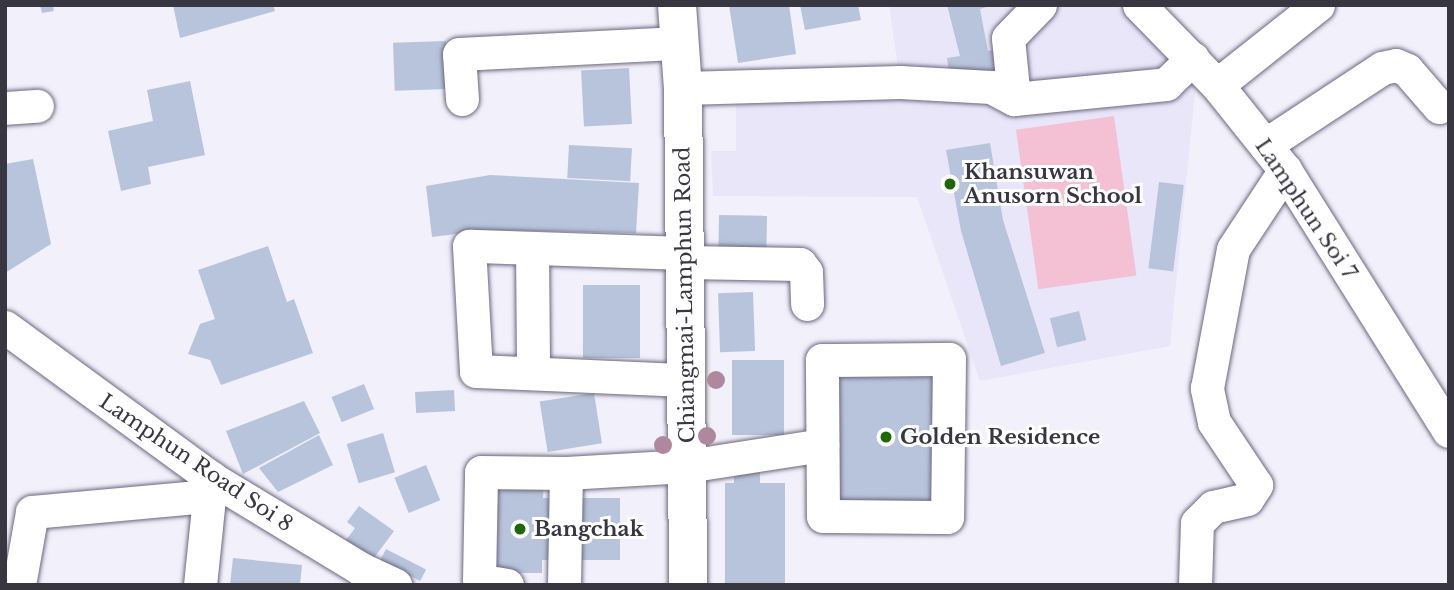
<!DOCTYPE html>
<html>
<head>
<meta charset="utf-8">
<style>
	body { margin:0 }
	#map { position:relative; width:1454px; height:590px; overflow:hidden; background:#f2f0fb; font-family:"Libre Baskerville",serif }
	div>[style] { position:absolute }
	.built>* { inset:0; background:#e9e6fa }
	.green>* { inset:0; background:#f3c1d3; transform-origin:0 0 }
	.building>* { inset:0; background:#b7c4db; transform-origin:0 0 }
	.roads { filter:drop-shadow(0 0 2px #6c677e) drop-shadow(0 0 2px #6c677e) }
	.minor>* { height:33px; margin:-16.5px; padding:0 16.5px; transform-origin:16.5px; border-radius:16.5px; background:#fff }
	.major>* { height:38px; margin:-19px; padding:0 19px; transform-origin:19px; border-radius:19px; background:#fff }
	.trees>* { width:18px; height:18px; margin:-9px; border-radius:50%; background:#af889e }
	.dots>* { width:19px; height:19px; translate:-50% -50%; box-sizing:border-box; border:4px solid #fff; border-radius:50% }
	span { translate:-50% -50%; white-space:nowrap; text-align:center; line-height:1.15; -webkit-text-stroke:6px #fff; paint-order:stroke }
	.poi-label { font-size:21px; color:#383741; font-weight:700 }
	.left { translate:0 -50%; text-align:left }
	.street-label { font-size:21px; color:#383741 }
	.frame { position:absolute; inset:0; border:7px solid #383741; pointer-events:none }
</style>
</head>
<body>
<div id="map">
	<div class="built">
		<div style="clip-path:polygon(889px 5px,1115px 5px,1196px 82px,1170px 346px,980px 381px,917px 197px,713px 196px,711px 151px,736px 151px,736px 93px,900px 82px)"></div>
	</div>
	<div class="green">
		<div style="left:1114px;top:116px;width:161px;height:99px;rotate:82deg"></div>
	</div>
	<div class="building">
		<div style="clip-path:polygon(40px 5px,53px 5px,54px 11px,42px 13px)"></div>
		<div style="clip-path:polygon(173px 5px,273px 5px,275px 11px,180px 38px)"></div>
		<div style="clip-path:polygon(729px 5px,789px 5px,796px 54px,738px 63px)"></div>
		<div style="clip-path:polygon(800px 5px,858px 5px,861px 20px,805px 30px)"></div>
		<div style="clip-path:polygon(947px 5px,993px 5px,980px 9px,988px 51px,995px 50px,999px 69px,950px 78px,947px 58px,960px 56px)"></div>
		<div style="left:446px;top:41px;width:48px;height:53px;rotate:88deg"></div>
		<div style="left:629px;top:68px;width:56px;height:48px;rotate:87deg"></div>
		<div style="clip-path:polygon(190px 81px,205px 155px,148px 167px,151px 184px,121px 191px,108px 131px,153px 121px,147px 90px)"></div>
		<div style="clip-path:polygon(990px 143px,1003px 220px,1045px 353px,1001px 366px,961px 231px,946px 150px)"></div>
		<div style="left:569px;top:145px;width:63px;height:33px;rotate:3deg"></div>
		<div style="clip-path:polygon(33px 159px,51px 244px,5px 273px,5px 164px)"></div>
		<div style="clip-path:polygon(490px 175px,639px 183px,636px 233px,488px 230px,432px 237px,426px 186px)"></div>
		<div style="left:1159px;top:182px;width:25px;height:87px;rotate:7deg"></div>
		<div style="left:719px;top:215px;width:48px;height:40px;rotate:1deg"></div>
		<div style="clip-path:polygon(268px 246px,287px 302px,294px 299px,313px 353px,221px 385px,210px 360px,188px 354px,200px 324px,215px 319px,198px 270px)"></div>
		<div style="left:583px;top:285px;width:57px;height:73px"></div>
		<div style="left:753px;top:292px;width:59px;height:35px;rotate:88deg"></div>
		<div style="left:1079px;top:311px;width:30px;height:30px;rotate:76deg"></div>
		<div style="left:732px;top:360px;width:52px;height:75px"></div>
		<div style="left:834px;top:365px;width:104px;height:143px"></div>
		<div style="left:364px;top:384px;width:27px;height:35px;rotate:68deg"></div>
		<div style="left:454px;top:390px;width:21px;height:39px;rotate:87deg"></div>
		<div style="left:594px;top:393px;width:51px;height:55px;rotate:81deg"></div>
		<div style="clip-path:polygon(304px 401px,320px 433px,243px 474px,226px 431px)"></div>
		<div style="left:383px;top:433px;width:41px;height:38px;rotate:73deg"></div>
		<div style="clip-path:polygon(319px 435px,333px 465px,278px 492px,259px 468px)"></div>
		<div style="left:426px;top:465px;width:38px;height:34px;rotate:68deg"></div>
		<div style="clip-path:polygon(734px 468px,760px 468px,760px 483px,785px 483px,785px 585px,725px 585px,725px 483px,734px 483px)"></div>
		<div style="clip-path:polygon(498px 478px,544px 478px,543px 498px,620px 498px,620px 560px,542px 560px,542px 573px,497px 573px)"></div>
		<div style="clip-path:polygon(359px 506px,394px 531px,371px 562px,344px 543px,355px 528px,347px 522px)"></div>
		<div style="left:386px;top:549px;width:45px;height:13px;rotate:27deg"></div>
		<div style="clip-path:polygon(233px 558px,302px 565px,300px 585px,230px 585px)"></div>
	</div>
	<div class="roads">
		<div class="minor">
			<div style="left:1139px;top:5px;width:112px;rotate:45.7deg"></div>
			<div style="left:1217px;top:85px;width:109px;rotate:51.3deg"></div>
			<div style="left:1285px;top:170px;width:308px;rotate:57.9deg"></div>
			<div style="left:1217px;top:85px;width:129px;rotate:-38.4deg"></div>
			<div style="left:683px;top:88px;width:217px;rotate:-1.6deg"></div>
			<div style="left:900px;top:82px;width:91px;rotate:3.1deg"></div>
			<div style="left:991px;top:87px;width:26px;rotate:28deg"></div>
			<div style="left:1014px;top:99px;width:153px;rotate:-5.6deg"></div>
			<div style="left:1166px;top:84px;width:37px;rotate:-44deg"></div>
			<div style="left:462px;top:99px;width:45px;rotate:-93.8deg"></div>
			<div style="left:459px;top:54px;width:220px;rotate:-2.9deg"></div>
			<div style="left:1014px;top:99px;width:61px;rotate:-95.6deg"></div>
			<div style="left:1008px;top:38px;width:46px;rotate:-45.9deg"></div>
			<div style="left:5px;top:108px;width:32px;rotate:-4deg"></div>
			<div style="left:1265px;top:145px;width:140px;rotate:-33.3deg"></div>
			<div style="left:1382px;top:68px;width:14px;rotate:-12deg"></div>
			<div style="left:1396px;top:65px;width:12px;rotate:24deg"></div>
			<div style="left:1407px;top:70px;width:49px;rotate:49.1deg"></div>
			<div style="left:532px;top:248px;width:125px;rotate:89.5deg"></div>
			<div style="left:685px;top:253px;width:216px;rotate:-178.1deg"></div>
			<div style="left:469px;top:246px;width:125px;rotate:86.8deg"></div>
			<div style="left:476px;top:371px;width:210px;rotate:2.5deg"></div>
			<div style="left:685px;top:262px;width:115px;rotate:1deg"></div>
			<div style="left:800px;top:264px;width:10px;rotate:53deg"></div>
			<div style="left:806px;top:272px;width:32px;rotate:88deg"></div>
			<div style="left:5px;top:327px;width:255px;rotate:36.2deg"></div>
			<div style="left:211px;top:478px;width:175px;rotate:31.2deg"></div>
			<div style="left:361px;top:569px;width:38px;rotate:25deg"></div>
			<div style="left:949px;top:359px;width:158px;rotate:90.7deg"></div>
			<div style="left:947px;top:517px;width:124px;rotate:-179.5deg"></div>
			<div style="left:823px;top:516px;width:156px;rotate:-90.4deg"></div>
			<div style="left:822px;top:360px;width:127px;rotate:-0.5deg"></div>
			<div style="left:19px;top:585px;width:74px;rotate:-79.9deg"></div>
			<div style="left:32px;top:512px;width:178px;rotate:-5.2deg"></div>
			<div style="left:200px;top:585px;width:108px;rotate:-84.1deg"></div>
			<div style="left:507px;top:585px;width:28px;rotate:-170deg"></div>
			<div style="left:479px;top:580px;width:108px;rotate:-88.9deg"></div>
			<div style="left:481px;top:472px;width:85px;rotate:0.7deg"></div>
			<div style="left:566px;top:473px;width:121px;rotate:-3.3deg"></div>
			<div style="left:687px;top:466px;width:137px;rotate:-8.8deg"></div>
			<div style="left:564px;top:585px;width:112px;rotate:-89deg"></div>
			<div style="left:1195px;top:585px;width:62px;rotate:-88.2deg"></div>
			<div style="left:1197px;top:523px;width:23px;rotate:-45deg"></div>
			<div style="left:1213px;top:507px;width:35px;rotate:-13deg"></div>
			<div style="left:1247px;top:499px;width:17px;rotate:-57deg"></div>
			<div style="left:1256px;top:485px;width:76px;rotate:-123.7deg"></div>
			<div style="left:1214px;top:422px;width:35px;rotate:-102deg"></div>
			<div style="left:1207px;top:388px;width:141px;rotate:-79.4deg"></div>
			<div style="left:1233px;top:249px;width:95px;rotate:-56.6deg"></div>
		</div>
		<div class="major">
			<div style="left:677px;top:5px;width:83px;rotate:85.9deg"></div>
			<div style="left:683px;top:88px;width:497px;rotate:89.4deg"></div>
		</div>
	</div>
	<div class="trees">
		<div style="left:716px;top:380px"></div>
		<div style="left:707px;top:436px"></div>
		<div style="left:663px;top:445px"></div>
	</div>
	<div class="dots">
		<div style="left:950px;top:184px;background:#1d6805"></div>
		<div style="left:886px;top:437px;background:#1d6805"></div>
		<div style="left:520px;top:529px;background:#1d6805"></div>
	</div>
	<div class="poi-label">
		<span class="left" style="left:964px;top:184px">Khansuwan<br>Anusorn School</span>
		<span class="left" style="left:900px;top:437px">Golden Residence</span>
		<span class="left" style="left:534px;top:529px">Bangchak</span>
	</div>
	<div class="street-label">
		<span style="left:1306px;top:209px;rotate:56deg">Lamphun Soi 7</span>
		<span style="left:685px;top:295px;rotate:-91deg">Chiangmai-Lamphun Road</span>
		<span style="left:196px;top:463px;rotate:34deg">Lamphun Road Soi 8</span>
	</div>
	<div class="frame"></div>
</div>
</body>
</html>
